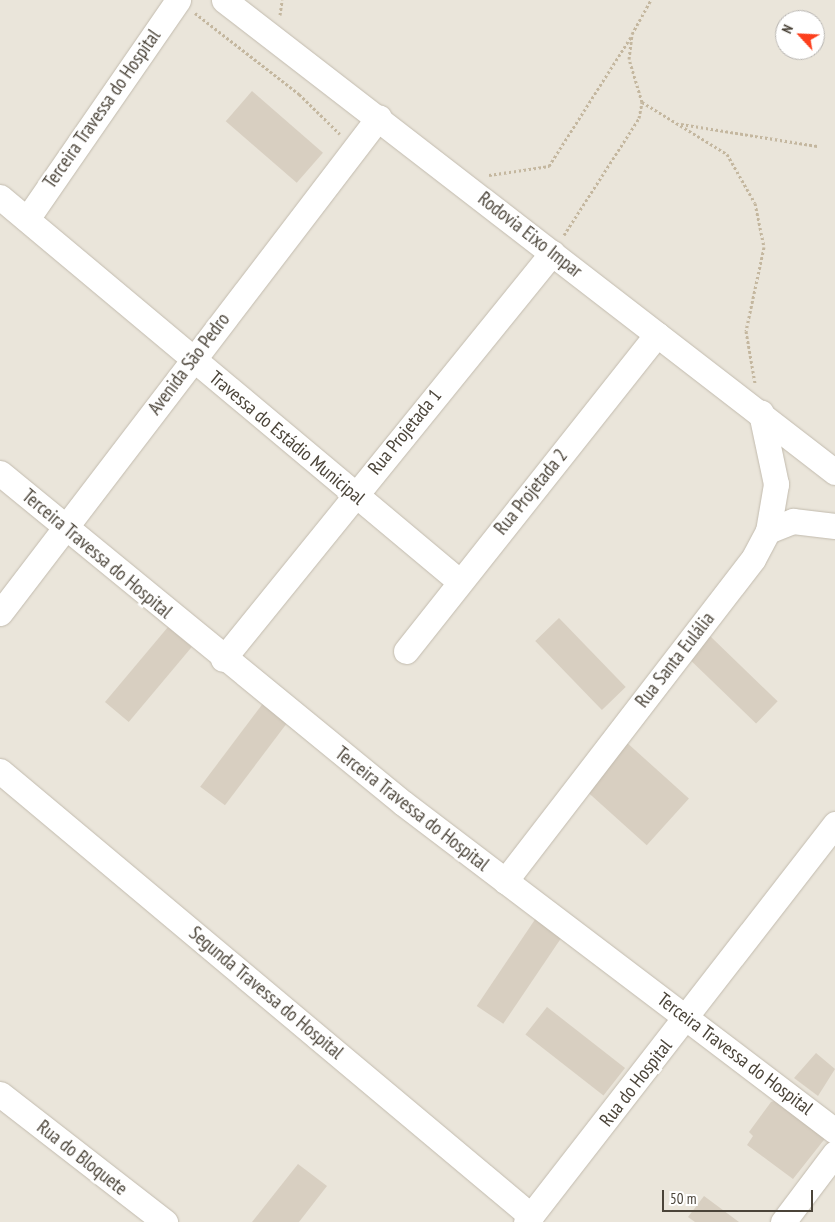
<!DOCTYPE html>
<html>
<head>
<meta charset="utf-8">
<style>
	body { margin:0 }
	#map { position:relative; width:835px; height:1222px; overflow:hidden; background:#f6f3ec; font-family:"PT Sans Narrow",sans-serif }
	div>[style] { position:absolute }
	.residential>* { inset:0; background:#eae5da }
	.building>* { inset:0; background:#d8cfc1; transform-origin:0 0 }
	.path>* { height:3px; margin-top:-1.5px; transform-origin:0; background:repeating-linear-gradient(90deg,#c4b79f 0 2.5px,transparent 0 5px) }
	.roads { filter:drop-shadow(0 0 1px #c2bbae) drop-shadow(0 0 1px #c2bbae) }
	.minor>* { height:25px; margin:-12.5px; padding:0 12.5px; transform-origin:12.5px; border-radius:12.5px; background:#fff }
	span { translate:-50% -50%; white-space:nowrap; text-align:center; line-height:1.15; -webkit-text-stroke:5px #fff; paint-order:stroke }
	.street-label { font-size:19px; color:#4b4439 }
	.north { position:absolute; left:775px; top:10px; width:50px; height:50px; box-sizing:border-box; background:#fff; border:1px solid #b7b4b0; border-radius:50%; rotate:295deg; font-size:14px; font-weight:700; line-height:20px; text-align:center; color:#4b4439 }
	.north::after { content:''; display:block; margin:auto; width:18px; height:22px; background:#fc3f1d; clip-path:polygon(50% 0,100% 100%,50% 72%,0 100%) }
	.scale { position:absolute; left:662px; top:1190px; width:151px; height:22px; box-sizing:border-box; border:2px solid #4b4439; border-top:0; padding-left:6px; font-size:15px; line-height:18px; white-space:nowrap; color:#4b4439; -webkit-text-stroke:4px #fff; paint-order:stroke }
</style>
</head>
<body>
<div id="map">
	<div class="residential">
		<div style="clip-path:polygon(evenodd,0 0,835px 0,835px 1222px,0 1222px,0 0,785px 20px,815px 20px,815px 50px,785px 50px,785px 20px)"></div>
	</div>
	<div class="building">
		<div style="left:252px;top:91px;width:94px;height:40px;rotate:41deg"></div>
		<div style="left:559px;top:618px;width:96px;height:33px;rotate:46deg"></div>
		<div style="left:168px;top:627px;width:31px;height:98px;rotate:40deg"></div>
		<div style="left:710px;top:636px;width:94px;height:31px;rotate:44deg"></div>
		<div style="left:264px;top:702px;width:31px;height:106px;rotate:37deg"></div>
		<div style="left:625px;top:741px;width:86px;height:63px;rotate:42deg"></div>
		<div style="left:536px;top:918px;width:32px;height:106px;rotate:34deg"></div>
		<div style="left:547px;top:1007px;width:99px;height:35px;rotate:38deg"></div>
		<div style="clip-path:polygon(816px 1053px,835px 1069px,818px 1096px,794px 1078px)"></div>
		<div style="clip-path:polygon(778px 1100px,827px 1136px,793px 1179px,747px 1145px,753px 1136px,749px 1132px,771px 1102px)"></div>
		<div style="clip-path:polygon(298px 1164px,327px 1186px,299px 1222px,252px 1222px)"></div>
		<div style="clip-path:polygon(704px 1196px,739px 1222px,695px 1222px,688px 1217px)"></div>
	</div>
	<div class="path">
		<div style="left:195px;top:13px;width:132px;rotate:37.9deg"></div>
		<div style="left:299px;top:94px;width:57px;rotate:44.3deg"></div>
		<div style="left:280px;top:15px;width:15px;rotate:-82deg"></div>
		<div style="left:642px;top:102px;width:100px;rotate:31.5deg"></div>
		<div style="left:727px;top:154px;width:56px;rotate:60.3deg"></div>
		<div style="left:755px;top:203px;width:45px;rotate:78.4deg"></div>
		<div style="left:764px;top:247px;width:86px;rotate:102.1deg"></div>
		<div style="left:746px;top:331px;width:53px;rotate:80.2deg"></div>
		<div style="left:681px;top:124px;width:138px;rotate:9.2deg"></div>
		<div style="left:489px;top:175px;width:61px;rotate:-8.5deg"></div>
		<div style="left:549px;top:166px;width:153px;rotate:-57.6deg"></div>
		<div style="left:564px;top:235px;width:139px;rotate:-57.3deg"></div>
		<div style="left:639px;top:118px;width:16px;rotate:-79deg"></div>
		<div style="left:642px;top:102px;width:45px;rotate:-106.8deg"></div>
		<div style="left:629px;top:59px;width:25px;rotate:-83deg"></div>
		<div style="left:632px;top:34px;width:39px;rotate:-61deg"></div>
	</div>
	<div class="roads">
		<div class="minor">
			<div style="left:224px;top:0;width:772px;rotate:37.69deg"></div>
			<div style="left:0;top:197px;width:598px;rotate:39.92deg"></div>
			<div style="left:27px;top:219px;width:266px;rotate:-55.4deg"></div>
			<div style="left:0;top:473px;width:521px;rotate:39.31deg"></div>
			<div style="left:403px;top:803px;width:542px;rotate:37.21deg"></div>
			<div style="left:768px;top:531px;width:27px;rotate:-22deg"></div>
			<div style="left:793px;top:521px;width:42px;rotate:6.8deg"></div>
			<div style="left:0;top:613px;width:624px;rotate:-52.62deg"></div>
			<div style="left:406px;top:651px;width:404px;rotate:-51.6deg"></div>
			<div style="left:223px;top:659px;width:523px;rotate:-50.98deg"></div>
			<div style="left:0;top:771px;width:693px;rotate:39.96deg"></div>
			<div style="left:505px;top:881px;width:406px;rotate:-52.4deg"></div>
			<div style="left:753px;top:559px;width:32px;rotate:-62deg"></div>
			<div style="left:768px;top:531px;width:48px;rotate:-80.3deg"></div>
			<div style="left:776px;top:484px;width:73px;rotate:-101.9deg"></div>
			<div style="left:0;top:1094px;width:209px;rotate:37.8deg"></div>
			<div style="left:526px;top:1222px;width:504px;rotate:-52.17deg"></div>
			<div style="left:783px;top:1222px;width:86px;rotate:-53deg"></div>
		</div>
	</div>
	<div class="street-label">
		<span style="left:102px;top:109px;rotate:-55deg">Terceira Travessa do Hospital</span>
		<span style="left:530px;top:235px;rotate:38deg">Rodovia Eixo Impar</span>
		<span style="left:189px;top:364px;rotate:-53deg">Avenida São Pedro</span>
		<span style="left:405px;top:432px;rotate:-51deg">Rua Projetada 1</span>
		<span style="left:287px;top:438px;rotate:40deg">Travessa do Estádio Municipal</span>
		<span style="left:531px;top:492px;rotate:-51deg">Rua Projetada 2</span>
		<span style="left:97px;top:554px;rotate:40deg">Terceira Travessa do Hospital</span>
		<span style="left:675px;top:660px;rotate:-52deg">Rua Santa Eulália</span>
		<span style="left:412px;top:809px;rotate:38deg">Terceira Travessa do Hospital</span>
		<span style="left:266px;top:993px;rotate:40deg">Segunda Travessa do Hospital</span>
		<span style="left:735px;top:1054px;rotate:37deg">Terceira Travessa do Hospital</span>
		<span style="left:636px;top:1083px;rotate:-52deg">Rua do Hospital</span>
		<span style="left:82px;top:1158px;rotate:38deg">Rua do Bloquete</span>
	</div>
	<div class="north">N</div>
	<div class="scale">50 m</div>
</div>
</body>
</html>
